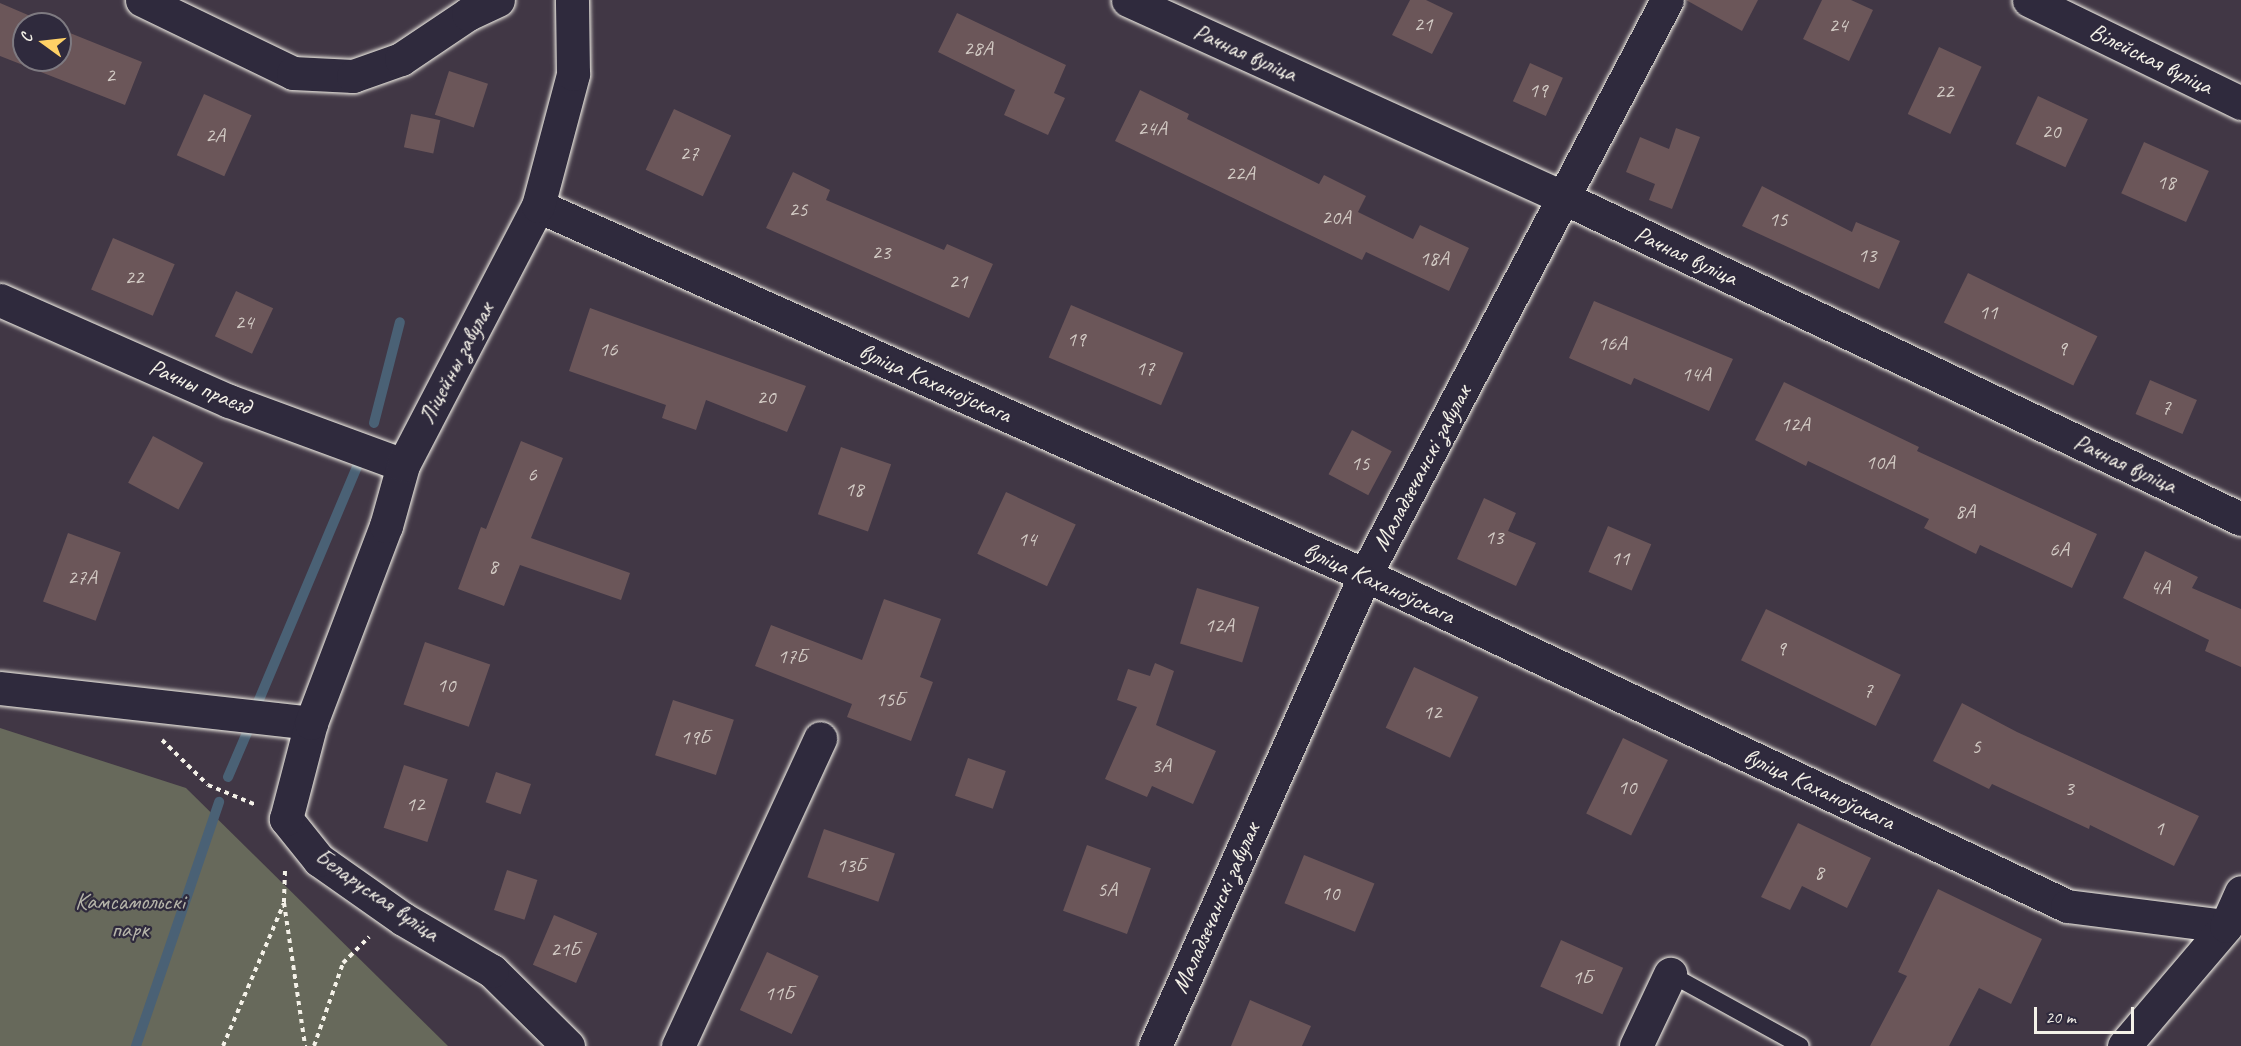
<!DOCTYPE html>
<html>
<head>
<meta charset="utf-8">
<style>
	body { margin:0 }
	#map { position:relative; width:2241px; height:1046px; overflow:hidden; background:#413745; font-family:Caveat,sans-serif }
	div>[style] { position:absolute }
	.green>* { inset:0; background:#67695b }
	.stream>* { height:10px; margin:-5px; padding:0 5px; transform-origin:5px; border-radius:5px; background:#4a6175 }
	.building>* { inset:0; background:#6b5659; transform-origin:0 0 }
	.path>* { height:4px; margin-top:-2px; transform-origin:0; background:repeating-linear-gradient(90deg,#f4f1e8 0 4.5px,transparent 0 9px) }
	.roads { filter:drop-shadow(0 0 2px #f4f1e8) drop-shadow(0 0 2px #f4f1e8) }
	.service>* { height:16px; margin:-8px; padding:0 8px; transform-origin:8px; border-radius:8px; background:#2f2a3d }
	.minor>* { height:33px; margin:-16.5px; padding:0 16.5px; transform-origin:16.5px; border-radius:16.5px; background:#2f2a3d }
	span { translate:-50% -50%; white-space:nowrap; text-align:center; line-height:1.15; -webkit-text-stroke:4.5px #2f2a3d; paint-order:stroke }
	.number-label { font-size:21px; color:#d2cac4 }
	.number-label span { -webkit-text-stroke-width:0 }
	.street-label { font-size:24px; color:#f4f1e8 }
	.park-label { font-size:24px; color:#b5b4a9 }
	.north { position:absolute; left:12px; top:12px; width:60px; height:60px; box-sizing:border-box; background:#2f2a3d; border:2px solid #7e7a81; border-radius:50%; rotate:285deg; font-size:16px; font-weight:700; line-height:24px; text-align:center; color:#f4f1e8 }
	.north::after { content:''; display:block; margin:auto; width:21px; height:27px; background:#ffd166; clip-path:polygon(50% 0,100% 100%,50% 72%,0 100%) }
	.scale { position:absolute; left:2034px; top:1007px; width:100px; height:27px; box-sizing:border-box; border:3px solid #f4f1e8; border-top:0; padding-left:8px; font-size:18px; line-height:21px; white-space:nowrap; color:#f4f1e8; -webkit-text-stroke:4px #2f2a3d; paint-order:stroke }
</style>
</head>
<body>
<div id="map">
	<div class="green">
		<div style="clip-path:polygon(0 728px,186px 788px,448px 1046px,0 1046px)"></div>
	</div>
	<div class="stream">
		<div style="left:374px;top:423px;width:104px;rotate:-75.6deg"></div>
		<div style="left:256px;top:707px;width:273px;rotate:-67.2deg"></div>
		<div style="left:228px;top:777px;width:53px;rotate:-66.8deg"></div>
		<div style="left:136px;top:1046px;width:258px;rotate:-71.2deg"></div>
	</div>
	<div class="building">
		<div style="clip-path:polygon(1410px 0,1426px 0,1453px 13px,1432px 54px,1392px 35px)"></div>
		<div style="clip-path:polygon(1686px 0,1758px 0,1742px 31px)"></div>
		<div style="clip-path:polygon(1822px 0,1851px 0,1873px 10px,1849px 61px,1803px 39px)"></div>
		<div style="clip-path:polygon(0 3px,49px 24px,24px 24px,24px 60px,60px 60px,60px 29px,142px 62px,125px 105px,0 56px)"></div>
		<div style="clip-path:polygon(957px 13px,1066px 65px,1054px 93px,1065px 98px,1048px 135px,1004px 115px,1015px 90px,938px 52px)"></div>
		<div style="left:1939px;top:47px;width:47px;height:74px;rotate:25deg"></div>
		<div style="left:1530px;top:63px;width:36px;height:42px;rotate:24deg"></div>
		<div style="left:449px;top:71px;width:41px;height:46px;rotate:18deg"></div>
		<div style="clip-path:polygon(1140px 90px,1189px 114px,1187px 119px,1319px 184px,1324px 175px,1366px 196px,1358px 212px,1413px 239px,1420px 225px,1469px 248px,1449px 291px,1366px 252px,1362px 260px,1115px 141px)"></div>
		<div style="left:204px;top:94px;width:52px;height:67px;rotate:24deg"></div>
		<div style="left:2038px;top:96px;width:55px;height:53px;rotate:25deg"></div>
		<div style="left:674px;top:109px;width:63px;height:67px;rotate:25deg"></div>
		<div style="left:411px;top:114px;width:30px;height:34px;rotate:12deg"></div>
		<div style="clip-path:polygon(1676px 128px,1700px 137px,1672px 209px,1649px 200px,1655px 184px,1626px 172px,1640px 137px,1669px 149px)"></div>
		<div style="left:2144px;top:142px;width:71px;height:56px;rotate:24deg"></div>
		<div style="clip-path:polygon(793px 172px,830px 190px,826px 200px,944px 250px,947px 244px,993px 264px,969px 318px,766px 228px)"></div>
		<div style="clip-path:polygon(1762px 186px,1852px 232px,1856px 222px,1900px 241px,1879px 289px,1742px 226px)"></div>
		<div style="left:113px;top:238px;width:67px;height:56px;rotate:23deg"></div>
		<div style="left:1968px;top:273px;width:144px;height:55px;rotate:26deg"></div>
		<div style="left:236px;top:291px;width:41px;height:50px;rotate:25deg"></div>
		<div style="clip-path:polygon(1594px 301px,1733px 359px,1709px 411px,1634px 378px,1631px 385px,1569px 358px)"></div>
		<div style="left:1071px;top:305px;width:122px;height:57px;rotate:23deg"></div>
		<div style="clip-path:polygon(590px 308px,806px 386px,787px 432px,706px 400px,696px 430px,662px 418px,666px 405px,569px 371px)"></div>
		<div style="left:2150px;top:380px;width:51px;height:37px;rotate:23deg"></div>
		<div style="clip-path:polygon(1784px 382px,1919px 447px,1917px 451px,2097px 534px,2072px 588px,1980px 545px,1976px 554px,1924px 528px,1929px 519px,1808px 461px,1806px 466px,1755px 440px)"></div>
		<div style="left:1352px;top:430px;width:45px;height:50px;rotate:28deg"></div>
		<div style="left:153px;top:436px;width:57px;height:53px;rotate:28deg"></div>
		<div style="clip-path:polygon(521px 441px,563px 458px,531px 538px,630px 573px,621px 600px,520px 565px,504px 606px,458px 589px,481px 527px,486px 529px)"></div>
		<div style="left:841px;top:447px;width:53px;height:71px;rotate:19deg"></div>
		<div style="left:1006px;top:492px;width:77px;height:68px;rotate:25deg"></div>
		<div style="clip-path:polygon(1484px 498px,1516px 513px,1508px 531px,1536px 543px,1516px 586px,1457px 559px)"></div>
		<div style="left:1608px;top:526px;width:47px;height:50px;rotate:23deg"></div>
		<div style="left:68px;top:533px;width:56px;height:73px;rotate:20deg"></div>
		<div style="clip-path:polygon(2145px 551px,2198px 577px,2192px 588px,2241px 609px,2241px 667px,2205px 651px,2209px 640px,2123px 598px)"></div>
		<div style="left:1197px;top:588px;width:65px;height:58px;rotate:17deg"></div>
		<div style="clip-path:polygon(884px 599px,941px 619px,920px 677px,933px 682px,911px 741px,847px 717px,852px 704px,755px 666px,771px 625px,862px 660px)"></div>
		<div style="left:1766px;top:609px;width:150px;height:57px;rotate:26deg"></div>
		<div style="left:425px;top:642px;width:69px;height:66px;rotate:19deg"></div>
		<div style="clip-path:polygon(1155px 663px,1174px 671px,1156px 725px,1216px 751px,1193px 804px,1152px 786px,1147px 797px,1105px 779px,1137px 707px,1117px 700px,1128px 669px,1150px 676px)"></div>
		<div style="left:1414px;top:667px;width:71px;height:67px;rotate:25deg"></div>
		<div style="left:673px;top:700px;width:64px;height:58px;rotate:18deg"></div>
		<div style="clip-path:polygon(1962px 703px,2017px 732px,2199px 816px,2174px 866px,2090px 825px,2089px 829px,1992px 784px,1989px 789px,1933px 761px)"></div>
		<div style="left:1623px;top:738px;width:50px;height:84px;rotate:26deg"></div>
		<div style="left:968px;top:758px;width:40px;height:40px;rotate:19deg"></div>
		<div style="left:404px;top:765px;width:46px;height:66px;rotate:18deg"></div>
		<div style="left:496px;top:772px;width:37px;height:32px;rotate:19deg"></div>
		<div style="clip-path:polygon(1798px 823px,1871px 858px,1847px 908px,1802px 886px,1790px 910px,1761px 897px)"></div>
		<div style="left:824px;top:829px;width:75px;height:51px;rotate:19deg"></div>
		<div style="left:1087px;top:845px;width:68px;height:70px;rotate:20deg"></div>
		<div style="left:1304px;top:855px;width:76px;height:52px;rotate:22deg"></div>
		<div style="left:507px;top:870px;width:32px;height:42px;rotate:18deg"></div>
		<div style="clip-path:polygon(1938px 889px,2042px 939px,2011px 1004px,1979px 988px,1949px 1046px,1870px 1046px,1907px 976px,1898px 972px)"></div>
		<div style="left:554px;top:915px;width:47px;height:54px;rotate:23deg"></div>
		<div style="left:1561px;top:940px;width:68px;height:51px;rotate:24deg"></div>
		<div style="left:767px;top:952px;width:57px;height:64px;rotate:25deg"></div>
		<div style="clip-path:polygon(1250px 1000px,1311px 1026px,1302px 1046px,1231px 1046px)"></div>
	</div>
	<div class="path">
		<div style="left:162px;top:740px;width:64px;rotate:44.4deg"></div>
		<div style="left:208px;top:785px;width:52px;rotate:22.6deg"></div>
		<div style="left:285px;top:871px;width:32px;rotate:92deg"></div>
		<div style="left:284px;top:903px;width:145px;rotate:81.6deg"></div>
		<div style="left:223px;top:1046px;width:155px;rotate:-66.9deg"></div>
		<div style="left:314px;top:1046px;width:88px;rotate:-70.7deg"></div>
		<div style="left:343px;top:963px;width:37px;rotate:-45deg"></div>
	</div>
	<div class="roads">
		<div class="service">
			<div style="left:1670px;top:974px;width:149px;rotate:28.8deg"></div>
		</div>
		<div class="minor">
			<div style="left:142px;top:0;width:168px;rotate:25.8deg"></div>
			<div style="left:293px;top:73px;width:60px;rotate:2.9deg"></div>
			<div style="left:353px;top:76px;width:51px;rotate:-19.5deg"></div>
			<div style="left:401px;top:59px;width:81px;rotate:-33.9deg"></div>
			<div style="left:468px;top:14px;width:33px;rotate:-25deg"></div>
			<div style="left:1128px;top:0;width:479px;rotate:24.4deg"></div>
			<div style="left:1564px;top:198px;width:749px;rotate:25.37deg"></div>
			<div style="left:2029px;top:0;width:236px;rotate:25.9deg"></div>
			<div style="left:538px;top:206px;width:906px;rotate:24.05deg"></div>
			<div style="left:1365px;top:575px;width:776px;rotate:25.24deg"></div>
			<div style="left:2067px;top:906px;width:160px;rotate:7.2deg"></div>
			<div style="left:0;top:300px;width:250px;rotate:23.8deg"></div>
			<div style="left:229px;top:401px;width:185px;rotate:20.2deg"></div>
			<div style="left:0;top:688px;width:313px;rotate:6.4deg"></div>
			<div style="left:568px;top:1046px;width:107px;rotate:-135.4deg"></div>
			<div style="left:492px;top:971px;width:103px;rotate:-149.7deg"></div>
			<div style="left:403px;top:919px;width:103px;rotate:-144.9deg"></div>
			<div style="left:319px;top:860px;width:53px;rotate:-128.8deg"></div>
			<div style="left:286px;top:819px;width:99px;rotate:-75.4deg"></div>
			<div style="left:311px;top:723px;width:211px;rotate:-69.2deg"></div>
			<div style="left:386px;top:526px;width:63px;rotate:-74.4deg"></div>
			<div style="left:403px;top:465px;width:292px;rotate:-62.5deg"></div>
			<div style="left:538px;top:206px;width:137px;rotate:-75.1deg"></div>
			<div style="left:573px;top:74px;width:74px;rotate:-90.8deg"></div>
			<div style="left:678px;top:1046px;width:339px;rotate:-65.2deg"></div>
			<div style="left:1155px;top:1046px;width:516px;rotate:-65.97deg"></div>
			<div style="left:1365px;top:575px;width:649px;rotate:-62.29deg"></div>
			<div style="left:1636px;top:1046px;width:80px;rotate:-64.7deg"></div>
			<div style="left:2124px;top:1046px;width:157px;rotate:-49.6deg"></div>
			<div style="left:2226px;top:926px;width:37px;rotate:-66deg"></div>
		</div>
	</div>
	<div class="number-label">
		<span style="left:1423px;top:24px">21</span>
		<span style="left:1838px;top:25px">24</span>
		<span style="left:978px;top:48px">28А</span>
		<span style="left:110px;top:75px">2</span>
		<span style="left:1538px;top:90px">19</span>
		<span style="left:1944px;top:91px">22</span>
		<span style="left:1152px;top:128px">24А</span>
		<span style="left:2051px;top:131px">20</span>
		<span style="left:215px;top:135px">2А</span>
		<span style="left:689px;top:153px">27</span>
		<span style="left:1240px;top:173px">22А</span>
		<span style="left:2166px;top:182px">18</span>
		<span style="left:798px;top:209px">25</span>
		<span style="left:1336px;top:217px">20А</span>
		<span style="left:1778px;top:219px">15</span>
		<span style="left:881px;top:252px">23</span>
		<span style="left:1867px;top:255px">13</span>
		<span style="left:1434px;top:258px">18А</span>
		<span style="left:134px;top:277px">22</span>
		<span style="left:958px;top:281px">21</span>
		<span style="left:1988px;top:312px">11</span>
		<span style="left:244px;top:322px">24</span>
		<span style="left:1076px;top:339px">19</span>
		<span style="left:1612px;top:343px">16А</span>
		<span style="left:2062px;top:348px">9</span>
		<span style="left:608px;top:349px">16</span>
		<span style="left:1145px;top:368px">17</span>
		<span style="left:1696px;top:374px">14А</span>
		<span style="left:766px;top:397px">20</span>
		<span style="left:2166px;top:407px">7</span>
		<span style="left:1795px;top:424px">12А</span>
		<span style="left:1880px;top:462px">10А</span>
		<span style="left:1360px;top:463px">15</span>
		<span style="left:532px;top:474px">6</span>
		<span style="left:854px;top:489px">18</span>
		<span style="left:1965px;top:511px">8А</span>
		<span style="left:1494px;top:537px">13</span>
		<span style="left:1027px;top:539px">14</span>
		<span style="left:2059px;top:549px">6А</span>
		<span style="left:1620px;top:558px">11</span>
		<span style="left:493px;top:566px">8</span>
		<span style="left:82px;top:577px">27А</span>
		<span style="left:2160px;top:587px">4А</span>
		<span style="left:1219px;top:625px">12А</span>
		<span style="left:1781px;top:648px">9</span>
		<span style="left:792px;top:656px">17Б</span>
		<span style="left:446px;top:685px">10</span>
		<span style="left:1868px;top:690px">7</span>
		<span style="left:890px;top:699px">15Б</span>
		<span style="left:1432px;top:712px">12</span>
		<span style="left:695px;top:737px">19Б</span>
		<span style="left:1976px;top:746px">5</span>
		<span style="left:1161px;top:765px">3А</span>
		<span style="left:1627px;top:787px">10</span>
		<span style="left:2069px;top:788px">3</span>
		<span style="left:415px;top:804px">12</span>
		<span style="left:2159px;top:828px">1</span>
		<span style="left:851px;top:865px">13Б</span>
		<span style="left:1819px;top:872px">8</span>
		<span style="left:1107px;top:889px">5А</span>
		<span style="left:1330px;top:893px">10</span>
		<span style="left:565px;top:949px">21Б</span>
		<span style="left:1582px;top:977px">1Б</span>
		<span style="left:779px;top:993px">11Б</span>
	</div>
	<div class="street-label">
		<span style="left:1245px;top:53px;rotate:24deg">Рачная вуліца</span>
		<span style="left:2151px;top:59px;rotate:26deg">Вілейская вуліца</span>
		<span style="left:1686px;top:256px;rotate:25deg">Рачная вуліца</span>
		<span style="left:456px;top:363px;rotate:-62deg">Ліцейны завулак</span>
		<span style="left:935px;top:383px;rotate:24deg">вуліца Каханоўскага</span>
		<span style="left:200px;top:387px;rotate:23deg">Рачны праезд</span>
		<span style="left:2125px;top:464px;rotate:25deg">Рачная вуліца</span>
		<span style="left:1422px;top:468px;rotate:-62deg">Маладзечанскі завулак</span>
		<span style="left:1379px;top:583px;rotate:25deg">вуліца Каханоўскага</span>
		<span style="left:1819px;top:789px;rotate:25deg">вуліца Каханоўскага</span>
		<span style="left:377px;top:895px;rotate:35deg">Беларуская вуліца</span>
		<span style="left:1216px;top:908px;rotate:-66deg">Маладзечанскі завулак</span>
	</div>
	<div class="park-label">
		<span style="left:130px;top:916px">Камсамольскі<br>парк</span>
	</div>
	<div class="north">С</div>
	<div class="scale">20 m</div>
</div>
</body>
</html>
